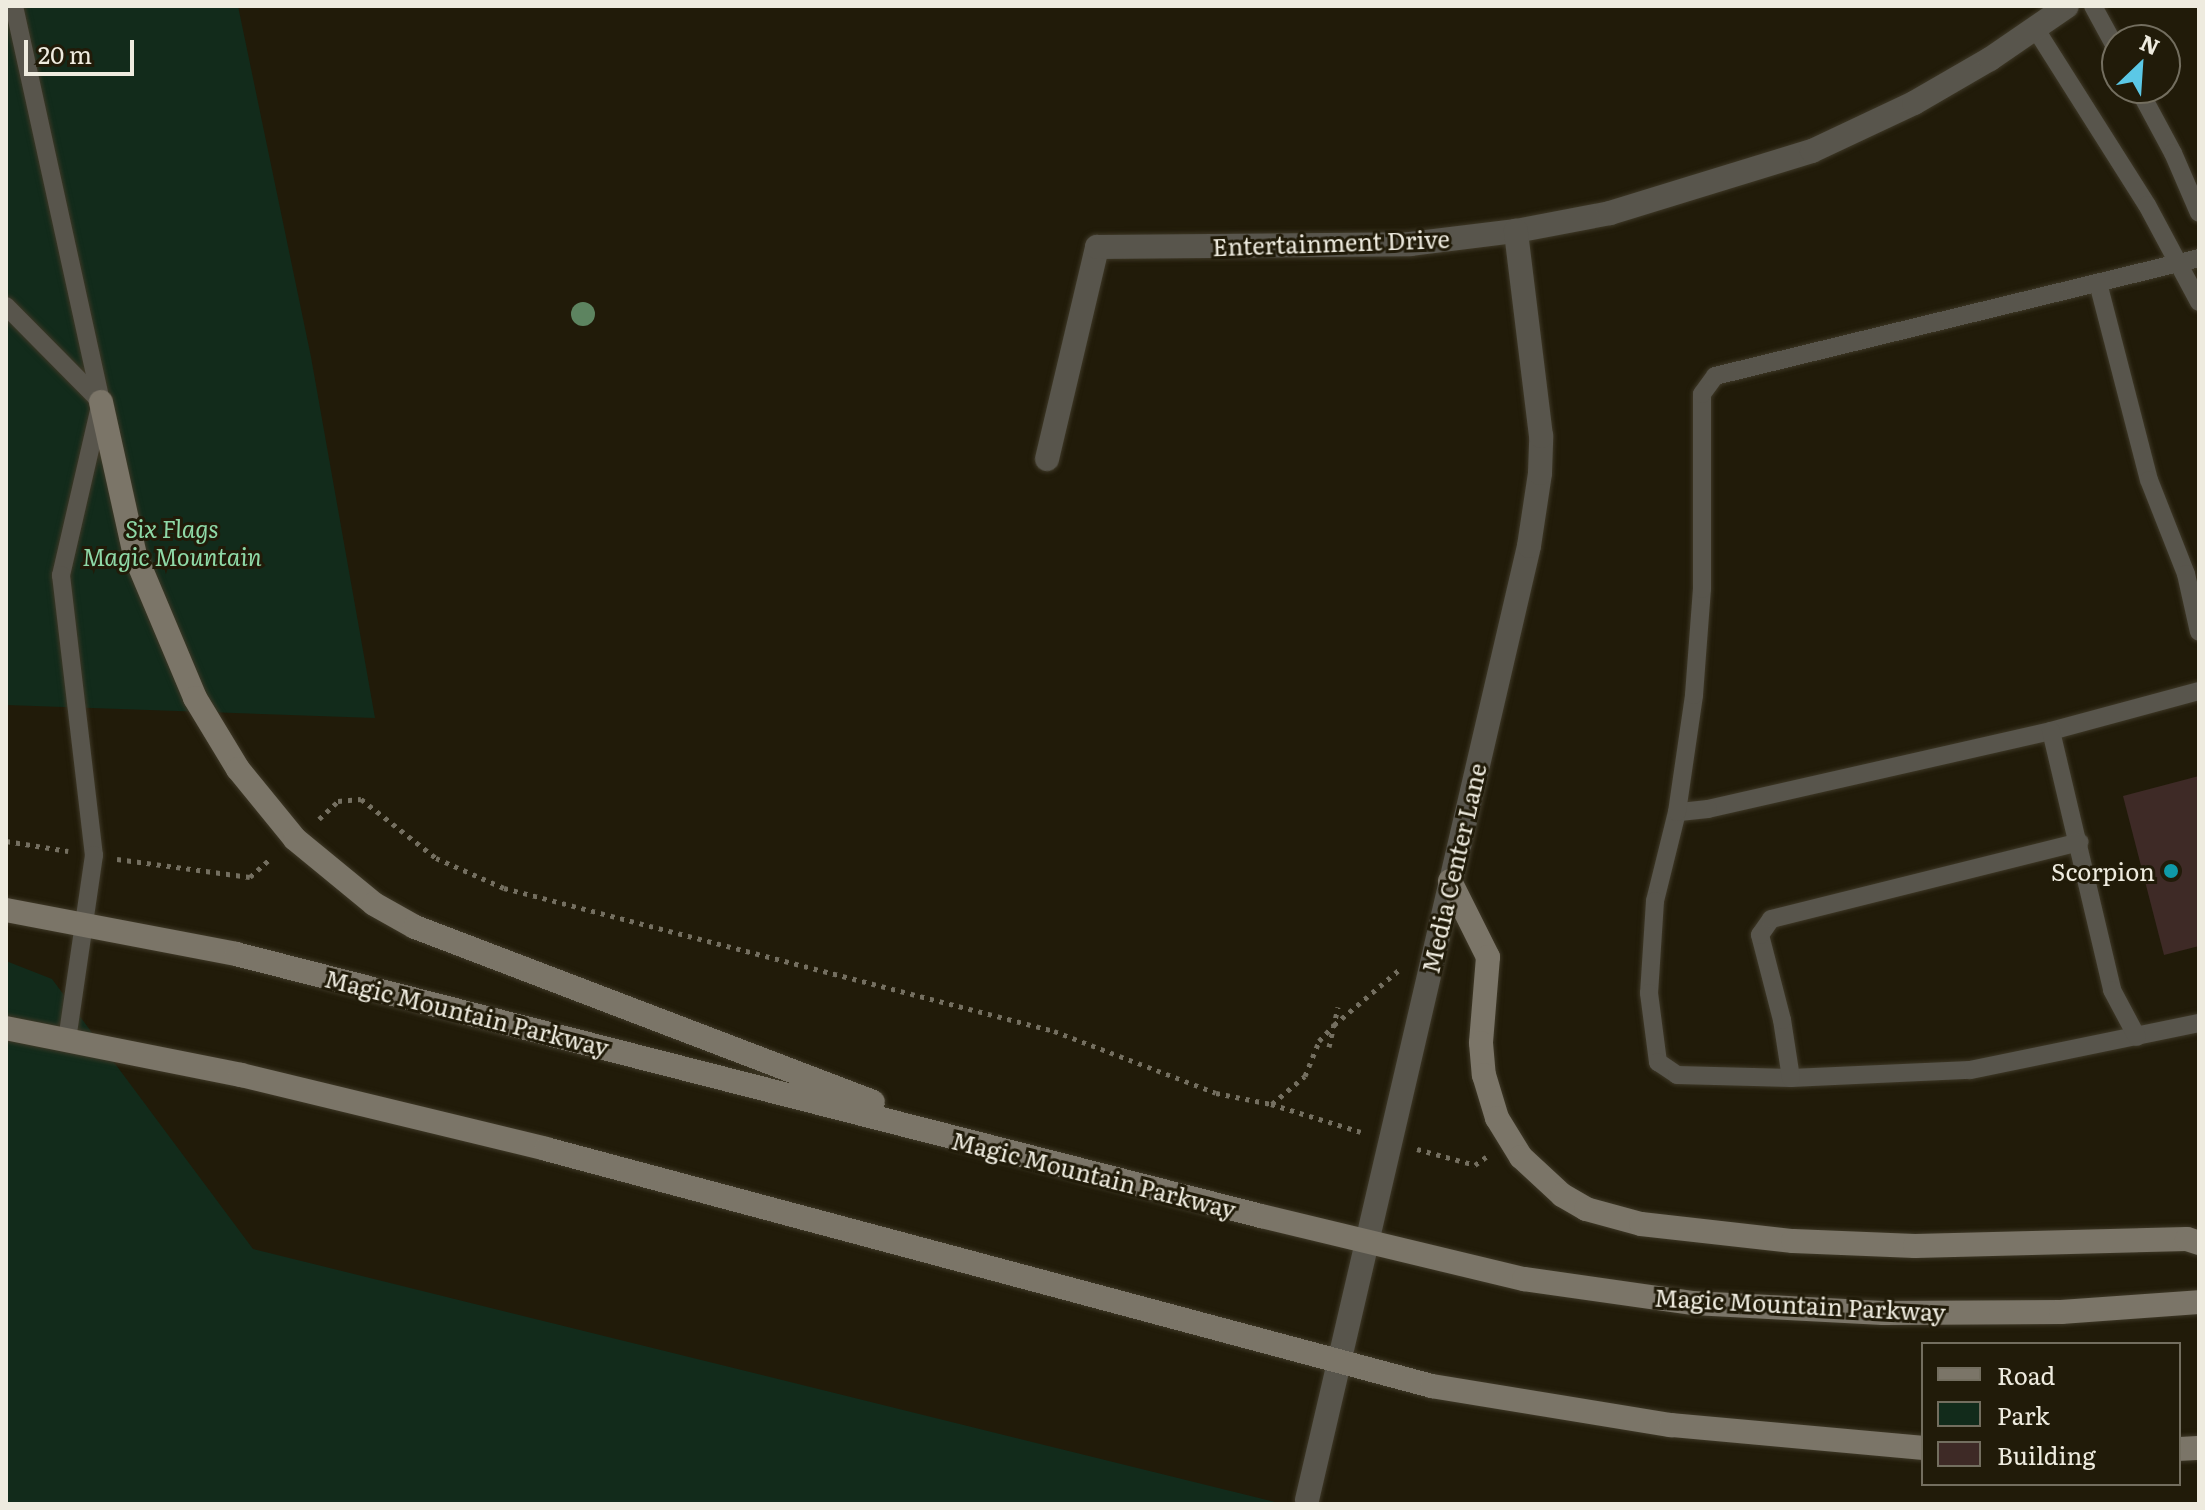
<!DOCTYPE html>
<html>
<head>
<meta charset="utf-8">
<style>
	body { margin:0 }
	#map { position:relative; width:2205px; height:1510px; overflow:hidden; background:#211b09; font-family:Literata,serif }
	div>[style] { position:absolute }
	.green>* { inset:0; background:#122b1b }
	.building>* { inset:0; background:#3e2a26 }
	.path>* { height:5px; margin-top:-2.5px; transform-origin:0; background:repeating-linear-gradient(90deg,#746f60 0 4px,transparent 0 10px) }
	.roads { filter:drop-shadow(0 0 2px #3e3827) drop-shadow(0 0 2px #3e3827) }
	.lane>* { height:18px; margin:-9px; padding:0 9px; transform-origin:9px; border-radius:9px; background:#58554c }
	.street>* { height:24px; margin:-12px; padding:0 12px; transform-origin:12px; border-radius:12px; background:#58554c }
	.secondary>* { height:24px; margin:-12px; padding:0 12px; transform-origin:12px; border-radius:12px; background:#7b7568 }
	.trees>* { width:24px; height:24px; margin:-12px; border-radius:50%; background:#5d8460 }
	.dots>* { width:22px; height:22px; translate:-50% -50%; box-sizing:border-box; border:4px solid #211b09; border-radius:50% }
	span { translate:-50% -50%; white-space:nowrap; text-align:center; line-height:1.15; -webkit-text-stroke:6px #211b09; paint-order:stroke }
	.street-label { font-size:24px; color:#eeebdf }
	.park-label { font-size:24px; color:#8ed9a7; font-style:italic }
	.poi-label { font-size:24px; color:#eeebdf }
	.right { translate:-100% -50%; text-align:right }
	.frame { position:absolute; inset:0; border:8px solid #eeebdf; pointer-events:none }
	.legend { position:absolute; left:1921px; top:1342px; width:260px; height:144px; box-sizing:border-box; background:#211b09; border:2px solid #736e5f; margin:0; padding:10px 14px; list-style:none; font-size:24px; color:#eeebdf }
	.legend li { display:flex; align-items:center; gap:16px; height:40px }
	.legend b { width:40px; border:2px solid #736e5f }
	.north { position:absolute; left:2101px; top:24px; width:80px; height:80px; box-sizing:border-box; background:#211b09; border:2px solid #736e5f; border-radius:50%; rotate:25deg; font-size:22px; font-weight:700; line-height:32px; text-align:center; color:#eeebdf }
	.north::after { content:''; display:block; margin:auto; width:28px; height:36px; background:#5bc8e6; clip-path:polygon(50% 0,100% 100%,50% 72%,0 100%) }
	.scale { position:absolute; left:24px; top:40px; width:110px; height:36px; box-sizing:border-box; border:4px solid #eeebdf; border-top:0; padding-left:10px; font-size:24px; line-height:28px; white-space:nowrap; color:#eeebdf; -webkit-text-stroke:6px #211b09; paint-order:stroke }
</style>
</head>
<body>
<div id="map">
	<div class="green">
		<div style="clip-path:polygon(6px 6px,238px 6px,311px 357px,375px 718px,6px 705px)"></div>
		<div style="clip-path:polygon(6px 961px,52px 979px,253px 1249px,1283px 1504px,6px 1504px)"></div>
	</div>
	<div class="building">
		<div style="clip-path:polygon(2199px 776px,2199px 946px,2164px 955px,2123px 796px)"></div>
	</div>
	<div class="path">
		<div style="left:319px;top:819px;width:26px;rotate:-43deg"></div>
		<div style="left:338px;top:801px;width:23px;rotate:-5deg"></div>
		<div style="left:361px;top:799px;width:95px;rotate:38.2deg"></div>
		<div style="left:436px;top:858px;width:74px;rotate:23.8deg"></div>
		<div style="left:504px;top:888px;width:568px;rotate:14.57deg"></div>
		<div style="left:1054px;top:1031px;width:173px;rotate:20.9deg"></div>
		<div style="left:1216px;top:1093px;width:56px;rotate:11.3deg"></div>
		<div style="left:1271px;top:1104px;width:94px;rotate:17.3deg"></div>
		<div style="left:6px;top:841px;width:63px;rotate:9.2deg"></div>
		<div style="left:117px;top:859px;width:134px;rotate:7.7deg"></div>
		<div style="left:250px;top:877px;width:28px;rotate:-42deg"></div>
		<div style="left:1329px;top:1047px;width:41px;rotate:-77.3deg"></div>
		<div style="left:1272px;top:1104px;width:43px;rotate:-40.3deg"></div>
		<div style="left:1305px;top:1076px;width:38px;rotate:-68deg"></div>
		<div style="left:1319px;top:1041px;width:22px;rotate:-47deg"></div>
		<div style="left:1334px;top:1025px;width:87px;rotate:-40.3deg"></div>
		<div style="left:1417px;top:1149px;width:60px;rotate:15.4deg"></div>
		<div style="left:1475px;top:1165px;width:14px;rotate:-36deg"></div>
	</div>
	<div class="roads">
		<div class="lane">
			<div style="left:14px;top:6px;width:405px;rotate:77.6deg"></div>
			<div style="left:101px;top:402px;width:178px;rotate:103deg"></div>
			<div style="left:61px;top:575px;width:282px;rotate:83.3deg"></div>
			<div style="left:94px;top:855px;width:186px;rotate:98.3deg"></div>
			<div style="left:2093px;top:6px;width:50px;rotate:61.4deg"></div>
			<div style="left:2035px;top:28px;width:209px;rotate:57.7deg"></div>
			<div style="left:2147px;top:205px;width:110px;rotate:61.8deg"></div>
			<div style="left:2138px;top:88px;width:74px;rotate:61.7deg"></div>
			<div style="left:2173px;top:153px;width:65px;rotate:66.6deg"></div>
			<div style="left:2098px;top:283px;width:203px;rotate:75.5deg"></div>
			<div style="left:2149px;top:480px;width:101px;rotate:68.5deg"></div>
			<div style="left:2186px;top:574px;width:59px;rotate:77.4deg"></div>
			<div style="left:6px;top:306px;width:135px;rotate:45.3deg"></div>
			<div style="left:2199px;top:691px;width:153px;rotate:164.9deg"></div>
			<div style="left:2051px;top:731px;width:352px;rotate:167.2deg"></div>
			<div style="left:1708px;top:809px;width:31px;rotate:174deg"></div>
			<div style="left:1677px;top:812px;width:92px;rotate:103.9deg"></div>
			<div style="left:1655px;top:901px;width:92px;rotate:93.7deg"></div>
			<div style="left:1649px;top:993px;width:70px;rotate:82.6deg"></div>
			<div style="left:1658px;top:1062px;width:23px;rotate:34deg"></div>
			<div style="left:1677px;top:1075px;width:114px;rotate:1.5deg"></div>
			<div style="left:1791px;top:1078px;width:179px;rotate:-2.6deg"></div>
			<div style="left:1970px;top:1070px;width:234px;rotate:-11.6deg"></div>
			<div style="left:2051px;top:731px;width:266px;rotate:76.7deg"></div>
			<div style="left:2112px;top:990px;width:53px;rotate:62deg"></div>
			<div style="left:1677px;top:812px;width:118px;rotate:-81.7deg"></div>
			<div style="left:1694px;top:695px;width:106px;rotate:-85.7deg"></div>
			<div style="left:1702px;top:589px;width:195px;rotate:-90deg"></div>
			<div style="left:1702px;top:394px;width:22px;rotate:-54deg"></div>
			<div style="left:1715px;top:376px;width:498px;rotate:-13.7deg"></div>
			<div style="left:1791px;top:1078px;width:59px;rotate:-98.8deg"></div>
			<div style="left:1782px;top:1020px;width:88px;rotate:-104.5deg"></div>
			<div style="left:1760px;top:935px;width:19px;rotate:-55deg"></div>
			<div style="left:1771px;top:919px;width:318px;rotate:-14deg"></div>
		</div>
		<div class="street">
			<div style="left:1047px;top:459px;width:218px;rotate:-76.7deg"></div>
			<div style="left:1097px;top:247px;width:313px;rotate:-0.5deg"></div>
			<div style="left:1410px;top:244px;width:107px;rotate:-7deg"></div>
			<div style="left:1516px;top:231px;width:96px;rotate:-10.8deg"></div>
			<div style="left:1610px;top:213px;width:211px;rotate:-17.1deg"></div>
			<div style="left:1812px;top:151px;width:113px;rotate:-25.2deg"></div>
			<div style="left:1914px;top:103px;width:88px;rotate:-30.1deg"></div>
			<div style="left:1990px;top:59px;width:93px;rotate:-34.5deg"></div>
			<div style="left:1307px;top:1500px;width:979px;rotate:-76.9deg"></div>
			<div style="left:1529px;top:546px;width:74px;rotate:-81.4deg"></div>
			<div style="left:1540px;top:473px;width:37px;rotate:-88deg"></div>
			<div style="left:1541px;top:436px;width:207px;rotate:-97deg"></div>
		</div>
		<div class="secondary">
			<div style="left:101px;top:402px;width:157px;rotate:77.5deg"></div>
			<div style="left:135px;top:555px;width:155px;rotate:67.2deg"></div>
			<div style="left:195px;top:698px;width:83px;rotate:58.8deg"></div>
			<div style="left:238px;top:769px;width:90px;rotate:50.8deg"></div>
			<div style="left:295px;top:839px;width:102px;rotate:39.4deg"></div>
			<div style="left:374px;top:904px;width:47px;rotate:29.3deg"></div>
			<div style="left:415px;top:927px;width:490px;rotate:20.9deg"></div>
			<div style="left:1450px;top:881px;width:85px;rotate:63.4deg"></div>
			<div style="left:1488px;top:957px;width:86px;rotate:94.7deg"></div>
			<div style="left:1481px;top:1043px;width:32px;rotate:85deg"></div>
			<div style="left:1484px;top:1075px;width:45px;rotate:73.2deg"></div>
			<div style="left:1497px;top:1118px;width:46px;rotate:58.4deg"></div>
			<div style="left:1521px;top:1157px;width:56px;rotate:42.8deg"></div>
			<div style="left:1562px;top:1195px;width:28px;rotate:30deg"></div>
			<div style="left:1586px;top:1209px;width:57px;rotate:15.3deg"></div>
			<div style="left:1641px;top:1224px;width:153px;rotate:6.4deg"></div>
			<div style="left:1793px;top:1241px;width:122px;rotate:2.3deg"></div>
			<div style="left:1915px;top:1246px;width:272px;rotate:-1.5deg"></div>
			<div style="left:2187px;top:1239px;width:13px;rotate:18deg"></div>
			<div style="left:6px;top:910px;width:234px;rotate:10.8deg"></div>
			<div style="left:236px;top:954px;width:1058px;rotate:14.34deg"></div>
			<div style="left:1261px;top:1216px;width:270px;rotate:13.5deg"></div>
			<div style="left:1524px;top:1279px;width:171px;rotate:8.1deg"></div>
			<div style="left:1693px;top:1303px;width:190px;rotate:3deg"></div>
			<div style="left:1883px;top:1313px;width:178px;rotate:-0.3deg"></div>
			<div style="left:2061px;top:1312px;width:138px;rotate:-4.1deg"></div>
			<div style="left:6px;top:1028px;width:240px;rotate:11.3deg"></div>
			<div style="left:241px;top:1075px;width:314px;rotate:13.6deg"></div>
			<div style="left:546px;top:1149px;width:917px;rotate:14.98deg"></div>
			<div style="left:1432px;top:1386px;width:242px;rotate:9.3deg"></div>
			<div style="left:1671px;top:1425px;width:253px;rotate:5.2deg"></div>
			<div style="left:2179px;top:1449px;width:20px;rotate:-3deg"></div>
		</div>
	</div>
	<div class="trees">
		<div style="left:583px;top:314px"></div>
	</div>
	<div class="dots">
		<div style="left:2171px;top:871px;background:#0f9aa8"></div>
	</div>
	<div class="street-label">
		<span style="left:1331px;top:242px;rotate:-2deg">Entertainment Drive</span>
		<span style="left:1453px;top:868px;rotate:-77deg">Media Center Lane</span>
		<span style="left:467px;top:1012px;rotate:14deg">Magic Mountain Parkway</span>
		<span style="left:1094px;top:1174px;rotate:14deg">Magic Mountain Parkway</span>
		<span style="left:1800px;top:1304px;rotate:3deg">Magic Mountain Parkway</span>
	</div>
	<div class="park-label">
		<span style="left:172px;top:542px">Six Flags<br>Magic Mountain</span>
	</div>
	<div class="poi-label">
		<span class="right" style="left:2155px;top:871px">Scorpion</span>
	</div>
	<div class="frame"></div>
	<ul class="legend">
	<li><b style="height:10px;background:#7b7568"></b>Road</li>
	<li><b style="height:22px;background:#122b1b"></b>Park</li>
	<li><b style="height:22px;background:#3e2a26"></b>Building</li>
	</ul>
	<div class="north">N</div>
	<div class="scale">20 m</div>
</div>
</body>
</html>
